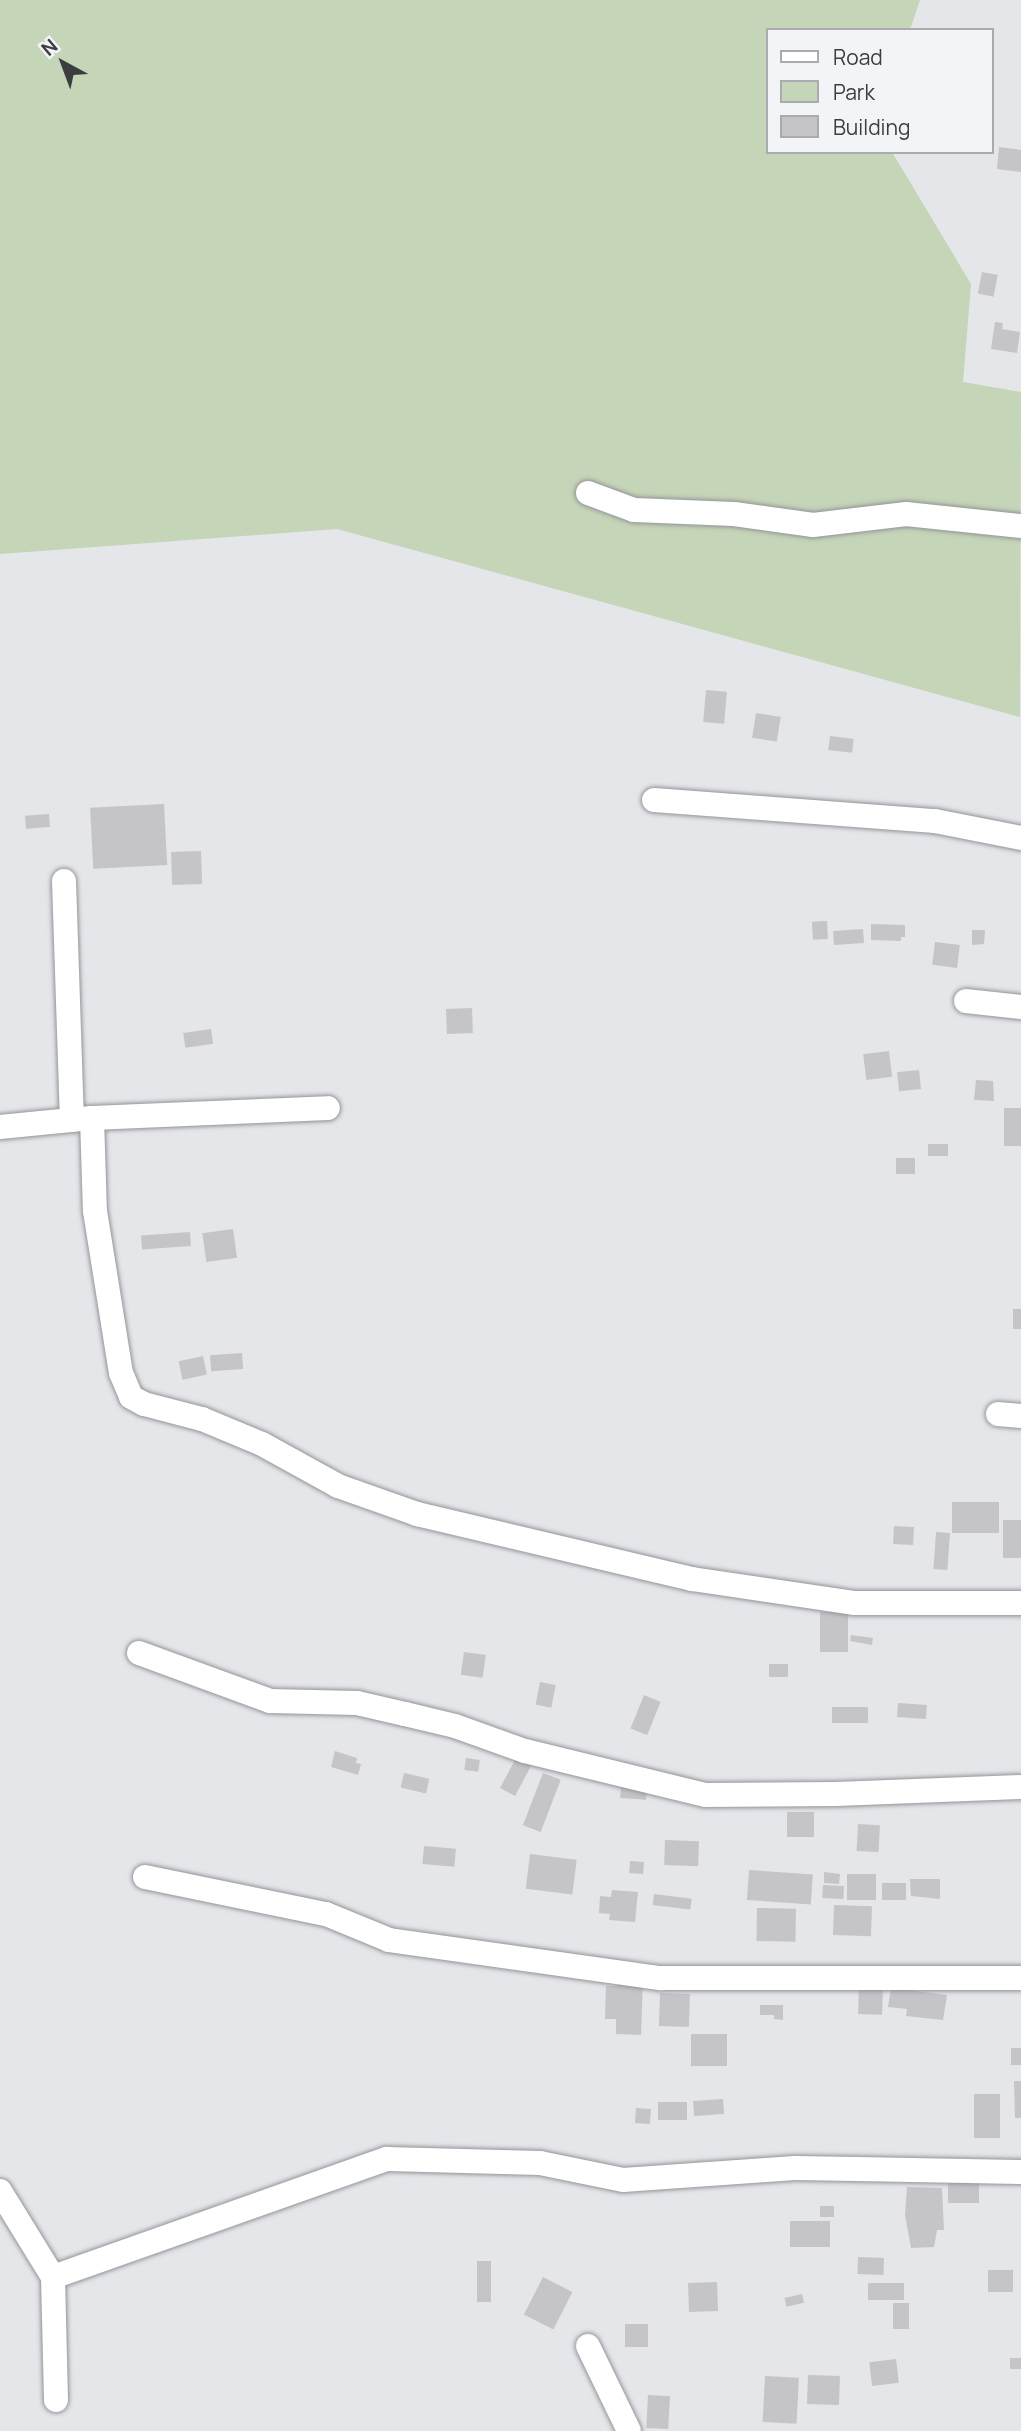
<!DOCTYPE html>
<html>
<head>
<meta charset="utf-8">
<style>
	body { margin:0 }
	#map { position:relative; width:1021px; height:2431px; overflow:hidden; background:#e4e6ea; font-family:Manrope,sans-serif }
	div>[style] { position:absolute }
	.green>* { inset:0; background:#c5d5b7 }
	.building>* { inset:0; background:#c5c4c9; transform-origin:0 0 }
	.roads { filter:drop-shadow(0 0 2px #939599) drop-shadow(0 0 2px #939599) }
	.minor>* { height:24px; margin:-12px; padding:0 12px; transform-origin:12px; border-radius:12px; background:#fff }
	span { translate:-50% -50%; white-space:nowrap; text-align:center; line-height:1.15; -webkit-text-stroke:5px #f2f4f8; paint-order:stroke }
	.legend { position:absolute; left:766px; top:28px; width:228px; height:126px; box-sizing:border-box; background:#f2f4f8; border:2px solid #a9abae; margin:0; padding:9px 12px; list-style:none; font-size:21px; color:#3c3d3e }
	.legend li { display:flex; align-items:center; gap:14px; height:35px }
	.legend b { width:35px; border:2px solid #a9abae }
	.north { position:absolute; left:28px; top:28px; width:70px; height:70px; -webkit-text-stroke:5px #f2f4f8; paint-order:stroke; rotate:319deg; font-size:19px; font-weight:700; line-height:28px; text-align:center; color:#3c3d3e }
	.north::after { content:''; display:block; margin:auto; width:24px; height:32px; background:#3c3d3e; clip-path:polygon(50% 0,100% 100%,50% 72%,0 100%) }
</style>
</head>
<body>
<div id="map">
	<div class="green">
		<div style="clip-path:polygon(0 0,920px 0,910px 30px,767px 30px,767px 152px,892px 152px,971px 284px,963px 382px,1021px 392px,1020px 717px,337px 529px,0 554px)"></div>
	</div>
	<div class="building">
		<div style="clip-path:polygon(999px 147px,1021px 150px,1021px 172px,997px 169px)"></div>
		<div style="left:982px;top:272px;width:16px;height:22px;rotate:11deg"></div>
		<div style="clip-path:polygon(995px 322px,1003px 323px,1002px 329px,1020px 332px,1017px 353px,991px 349px)"></div>
		<div style="left:706px;top:690px;width:21px;height:32px;rotate:5deg"></div>
		<div style="left:756px;top:713px;width:25px;height:25px;rotate:9deg"></div>
		<div style="left:830px;top:736px;width:24px;height:14px;rotate:7deg"></div>
		<div style="left:164px;top:804px;width:61px;height:74px;rotate:87deg"></div>
		<div style="left:49px;top:814px;width:13px;height:24px;rotate:86deg"></div>
		<div style="left:201px;top:851px;width:33px;height:30px;rotate:88deg"></div>
		<div style="left:827px;top:921px;width:18px;height:15px;rotate:87deg"></div>
		<div style="clip-path:polygon(871px 924px,905px 925px,905px 937px,901px 937px,901px 941px,871px 940px)"></div>
		<div style="left:863px;top:929px;width:14px;height:30px;rotate:86deg"></div>
		<div style="clip-path:polygon(972px 930px,985px 930px,984px 944px,972px 945px)"></div>
		<div style="left:935px;top:942px;width:25px;height:23px;rotate:7deg"></div>
		<div style="left:472px;top:1008px;width:25px;height:26px;rotate:88deg"></div>
		<div style="left:211px;top:1029px;width:15px;height:28px;rotate:82deg"></div>
		<div style="left:889px;top:1051px;width:26px;height:26px;rotate:83deg"></div>
		<div style="left:919px;top:1070px;width:19px;height:22px;rotate:84deg"></div>
		<div style="clip-path:polygon(976px 1080px,993px 1081px,994px 1101px,974px 1100px)"></div>
		<div style="left:1004px;top:1108px;width:17px;height:38px"></div>
		<div style="left:928px;top:1144px;width:20px;height:12px"></div>
		<div style="left:896px;top:1158px;width:19px;height:16px"></div>
		<div style="left:233px;top:1229px;width:29px;height:31px;rotate:82deg"></div>
		<div style="left:190px;top:1232px;width:14px;height:49px;rotate:86deg"></div>
		<div style="left:1013px;top:1309px;width:8px;height:20px"></div>
		<div style="left:242px;top:1353px;width:16px;height:32px;rotate:86deg"></div>
		<div style="left:203px;top:1356px;width:19px;height:25px;rotate:78deg"></div>
		<div style="left:952px;top:1502px;width:47px;height:31px"></div>
		<div style="left:1003px;top:1520px;width:18px;height:38px"></div>
		<div style="left:894px;top:1526px;width:20px;height:18px;rotate:3deg"></div>
		<div style="left:936px;top:1532px;width:14px;height:37px;rotate:4deg"></div>
		<div style="left:820px;top:1612px;width:28px;height:40px"></div>
		<div style="clip-path:polygon(851px 1635px,873px 1638px,872px 1645px,850px 1641px)"></div>
		<div style="left:464px;top:1652px;width:22px;height:23px;rotate:8deg"></div>
		<div style="left:769px;top:1664px;width:19px;height:13px"></div>
		<div style="left:540px;top:1682px;width:16px;height:23px;rotate:11deg"></div>
		<div style="left:644px;top:1695px;width:18px;height:36px;rotate:22deg"></div>
		<div style="left:898px;top:1703px;width:29px;height:14px;rotate:4deg"></div>
		<div style="left:832px;top:1707px;width:36px;height:16px"></div>
		<div style="clip-path:polygon(335px 1751px,357px 1758px,356px 1763px,361px 1764px,358px 1775px,331px 1767px)"></div>
		<div style="left:466px;top:1758px;width:14px;height:12px;rotate:8deg"></div>
		<div style="left:516px;top:1758px;width:17px;height:34px;rotate:28deg"></div>
		<div style="left:404px;top:1773px;width:26px;height:15px;rotate:13deg"></div>
		<div style="left:543px;top:1773px;width:19px;height:56px;rotate:21deg"></div>
		<div style="left:621px;top:1785px;width:26px;height:13px;rotate:4deg"></div>
		<div style="left:787px;top:1812px;width:27px;height:25px"></div>
		<div style="left:858px;top:1824px;width:22px;height:27px;rotate:3deg"></div>
		<div style="left:665px;top:1840px;width:34px;height:25px;rotate:2deg"></div>
		<div style="left:424px;top:1846px;width:32px;height:18px;rotate:5deg"></div>
		<div style="left:530px;top:1854px;width:47px;height:35px;rotate:7deg"></div>
		<div style="left:630px;top:1861px;width:14px;height:12px;rotate:4deg"></div>
		<div style="left:749px;top:1870px;width:64px;height:30px;rotate:4deg"></div>
		<div style="clip-path:polygon(824px 1872px,840px 1874px,839px 1884px,824px 1883px)"></div>
		<div style="left:847px;top:1874px;width:29px;height:26px"></div>
		<div style="clip-path:polygon(910px 1879px,940px 1879px,940px 1899px,911px 1896px)"></div>
		<div style="left:882px;top:1883px;width:24px;height:17px"></div>
		<div style="left:823px;top:1885px;width:21px;height:13px;rotate:3deg"></div>
		<div style="clip-path:polygon(612px 1890px,638px 1892px,635px 1922px,609px 1920px,610px 1914px,599px 1913px,600px 1896px,611px 1897px)"></div>
		<div style="left:654px;top:1894px;width:38px;height:11px;rotate:7deg"></div>
		<div style="left:834px;top:1905px;width:38px;height:30px;rotate:2deg"></div>
		<div style="left:757px;top:1908px;width:39px;height:33px;rotate:1deg"></div>
		<div style="clip-path:polygon(618px 1980px,643px 1980px,641px 2035px,616px 2034px,616px 2019px,605px 2019px,606px 1986px,618px 1986px)"></div>
		<div style="left:859px;top:1987px;width:24px;height:27px;rotate:2deg"></div>
		<div style="clip-path:polygon(891px 1988px,947px 1995px,943px 2020px,906px 2016px,907px 2009px,888px 2007px)"></div>
		<div style="left:660px;top:1993px;width:30px;height:33px;rotate:2deg"></div>
		<div style="clip-path:polygon(760px 2005px,783px 2005px,783px 2020px,774px 2019px,774px 2015px,760px 2015px)"></div>
		<div style="left:691px;top:2034px;width:36px;height:32px"></div>
		<div style="left:1021px;top:2048px;width:17px;height:10px;rotate:90deg"></div>
		<div style="clip-path:polygon(1014px 2081px,1021px 2081px,1021px 2118px,1015px 2118px)"></div>
		<div style="left:974px;top:2094px;width:26px;height:44px"></div>
		<div style="left:723px;top:2099px;width:15px;height:30px;rotate:86deg"></div>
		<div style="left:658px;top:2102px;width:29px;height:18px"></div>
		<div style="left:636px;top:2108px;width:15px;height:15px;rotate:4deg"></div>
		<div style="left:948px;top:2179px;width:31px;height:24px"></div>
		<div style="clip-path:polygon(907px 2187px,942px 2188px,944px 2230px,937px 2230px,934px 2247px,911px 2248px,905px 2215px)"></div>
		<div style="left:820px;top:2206px;width:14px;height:11px"></div>
		<div style="left:790px;top:2221px;width:40px;height:26px"></div>
		<div style="left:858px;top:2257px;width:26px;height:17px;rotate:2deg"></div>
		<div style="left:477px;top:2261px;width:14px;height:41px"></div>
		<div style="left:1013px;top:2270px;width:22px;height:25px;rotate:90deg"></div>
		<div style="left:543px;top:2277px;width:33px;height:42px;rotate:27deg"></div>
		<div style="left:717px;top:2282px;width:29px;height:29px;rotate:88deg"></div>
		<div style="left:868px;top:2283px;width:36px;height:17px"></div>
		<div style="left:802px;top:2294px;width:9px;height:18px;rotate:77deg"></div>
		<div style="left:893px;top:2303px;width:16px;height:26px"></div>
		<div style="left:625px;top:2324px;width:23px;height:23px"></div>
		<div style="left:1010px;top:2358px;width:11px;height:11px"></div>
		<div style="left:896px;top:2359px;width:24px;height:27px;rotate:83deg"></div>
		<div style="left:808px;top:2375px;width:32px;height:29px;rotate:2deg"></div>
		<div style="left:765px;top:2376px;width:34px;height:46px;rotate:3deg"></div>
		<div style="left:648px;top:2395px;width:22px;height:33px;rotate:3deg"></div>
	</div>
	<div class="roads">
		<div class="minor">
			<div style="left:588px;top:493px;width:49px;rotate:20.3deg"></div>
			<div style="left:634px;top:510px;width:100px;rotate:2.3deg"></div>
			<div style="left:734px;top:514px;width:80px;rotate:7.9deg"></div>
			<div style="left:813px;top:525px;width:94px;rotate:-6.7deg"></div>
			<div style="left:906px;top:514px;width:116px;rotate:6deg"></div>
			<div style="left:654px;top:800px;width:282px;rotate:4.3deg"></div>
			<div style="left:935px;top:821px;width:88px;rotate:11.2deg"></div>
			<div style="left:64px;top:881px;width:239px;rotate:88.1deg"></div>
			<div style="left:966px;top:1001px;width:55px;rotate:6.2deg"></div>
			<div style="left:92px;top:1118px;width:93px;rotate:88.2deg"></div>
			<div style="left:95px;top:1211px;width:164px;rotate:80.9deg"></div>
			<div style="left:121px;top:1373px;width:26px;rotate:67deg"></div>
			<div style="left:131px;top:1397px;width:15px;rotate:28deg"></div>
			<div style="left:144px;top:1404px;width:60px;rotate:14.5deg"></div>
			<div style="left:202px;top:1419px;width:65px;rotate:22.6deg"></div>
			<div style="left:262px;top:1444px;width:87px;rotate:28.9deg"></div>
			<div style="left:338px;top:1486px;width:84px;rotate:19.5deg"></div>
			<div style="left:417px;top:1514px;width:283px;rotate:13.3deg"></div>
			<div style="left:692px;top:1579px;width:165px;rotate:8.4deg"></div>
			<div style="left:855px;top:1603px;width:166px"></div>
			<div style="left:0;top:1127px;width:92px;rotate:-5.6deg"></div>
			<div style="left:92px;top:1118px;width:236px;rotate:-2.4deg"></div>
			<div style="left:998px;top:1414px;width:23px;rotate:5deg"></div>
			<div style="left:139px;top:1653px;width:140px;rotate:20.1deg"></div>
			<div style="left:270px;top:1701px;width:87px;rotate:1.3deg"></div>
			<div style="left:357px;top:1703px;width:49px;rotate:12.9deg"></div>
			<div style="left:405px;top:1714px;width:51px;rotate:13.5deg"></div>
			<div style="left:455px;top:1726px;width:74px;rotate:19.7deg"></div>
			<div style="left:525px;top:1751px;width:186px;rotate:13.7deg"></div>
			<div style="left:706px;top:1795px;width:129px;rotate:-0.4deg"></div>
			<div style="left:835px;top:1794px;width:186px;rotate:-2.2deg"></div>
			<div style="left:145px;top:1877px;width:185px;rotate:11.6deg"></div>
			<div style="left:326px;top:1914px;width:68px;rotate:22.4deg"></div>
			<div style="left:389px;top:1940px;width:274px;rotate:8deg"></div>
			<div style="left:660px;top:1978px;width:361px"></div>
			<div style="left:0;top:2191px;width:101px;rotate:58.4deg"></div>
			<div style="left:53px;top:2277px;width:354px;rotate:-19.5deg"></div>
			<div style="left:387px;top:2159px;width:153px;rotate:1.5deg"></div>
			<div style="left:540px;top:2163px;width:85px;rotate:11.6deg"></div>
			<div style="left:623px;top:2180px;width:172px;rotate:-4deg"></div>
			<div style="left:795px;top:2168px;width:226px;rotate:1deg"></div>
			<div style="left:53px;top:2277px;width:123px;rotate:88.6deg"></div>
			<div style="left:588px;top:2346px;width:94px;rotate:64.2deg"></div>
		</div>
	</div>
	<ul class="legend">
	<li><b style="height:9px;background:#fff"></b>Road</li>
	<li><b style="height:19px;background:#c5d5b7"></b>Park</li>
	<li><b style="height:19px;background:#c5c4c9"></b>Building</li>
	</ul>
	<div class="north">N</div>
</div>
</body>
</html>
